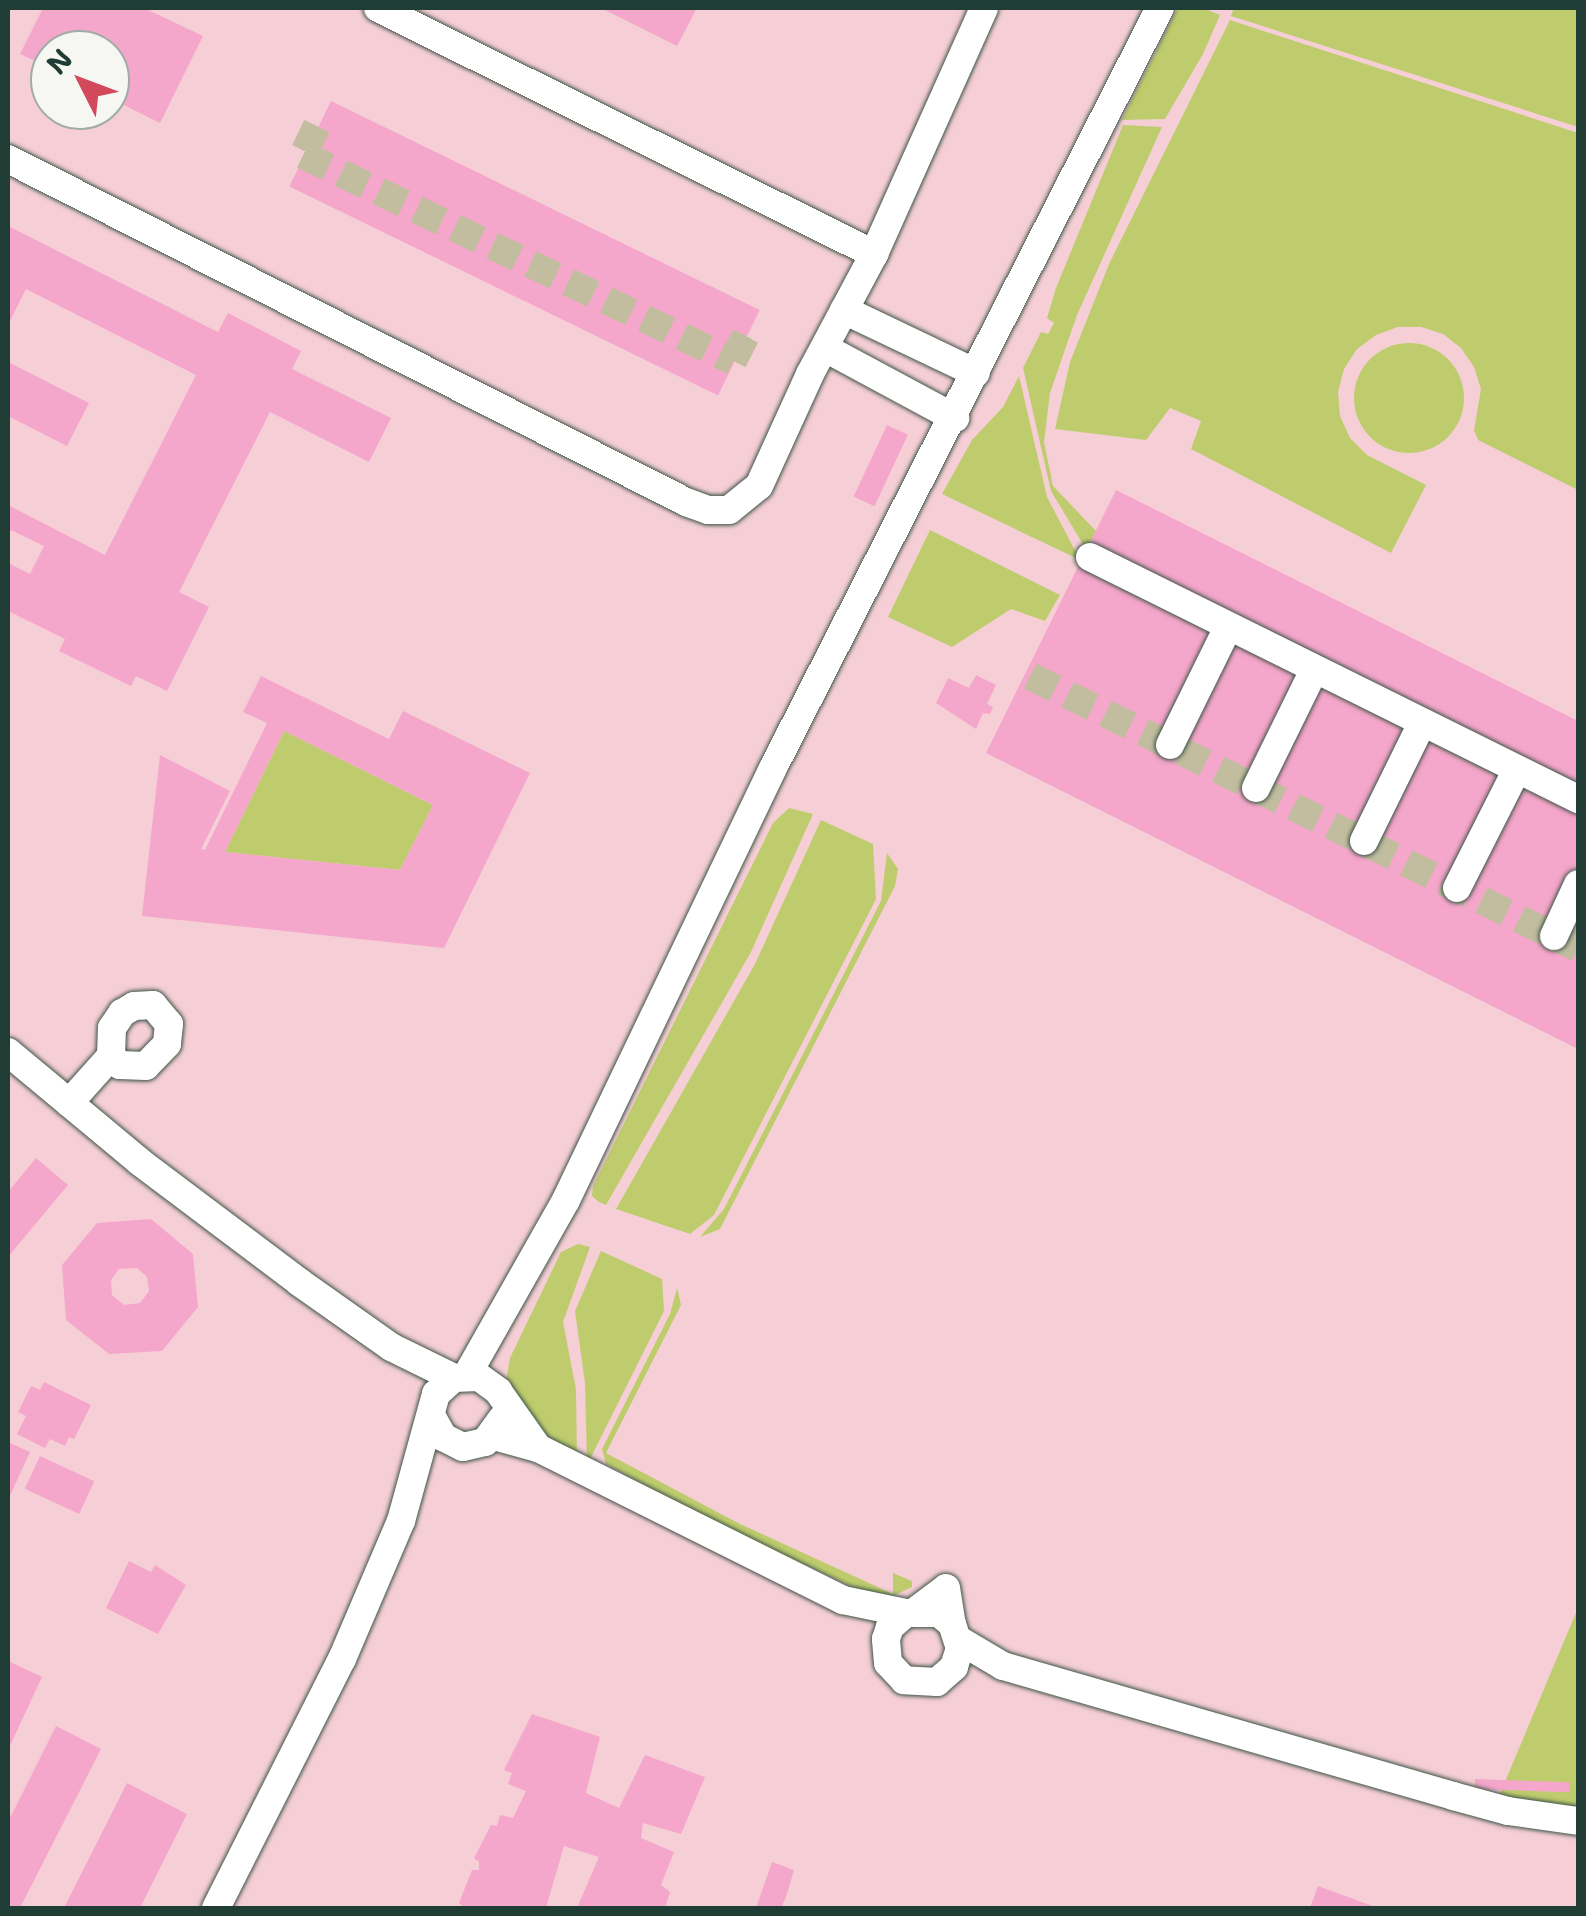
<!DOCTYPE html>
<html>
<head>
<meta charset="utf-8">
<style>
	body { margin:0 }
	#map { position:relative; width:1586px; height:1916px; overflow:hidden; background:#ebddba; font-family:"Shantell Sans",sans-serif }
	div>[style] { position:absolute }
	.built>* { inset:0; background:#f6cfd6 }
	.green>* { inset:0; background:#bfcc6d }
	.round { border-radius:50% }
	.building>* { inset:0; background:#f5a6cb; transform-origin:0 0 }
	.minor-tunnel>* { height:28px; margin-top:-14px; transform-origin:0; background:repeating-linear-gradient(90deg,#c2bd9f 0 28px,transparent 0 42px) }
	.roads { filter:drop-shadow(0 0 2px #3e5548) drop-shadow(0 0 2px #3e5548) }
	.minor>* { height:28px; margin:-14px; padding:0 14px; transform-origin:14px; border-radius:14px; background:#fff }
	span { translate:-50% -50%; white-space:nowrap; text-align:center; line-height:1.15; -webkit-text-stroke:9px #f6f6f2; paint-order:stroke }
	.frame { position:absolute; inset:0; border:10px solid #1f3d34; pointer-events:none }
	.north { position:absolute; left:30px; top:30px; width:100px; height:100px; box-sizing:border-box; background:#f6f6f2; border:2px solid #a0aca6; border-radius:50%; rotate:312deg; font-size:28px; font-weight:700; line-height:40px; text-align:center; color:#1f3d34 }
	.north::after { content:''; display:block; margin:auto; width:35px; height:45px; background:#d1495b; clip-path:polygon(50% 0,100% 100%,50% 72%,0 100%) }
</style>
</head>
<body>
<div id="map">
	<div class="built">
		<div style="clip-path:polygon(evenodd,8px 8px,1578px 8px,1578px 1908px,8px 1908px,8px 8px,50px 50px,110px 50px,110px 110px,50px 110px,50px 50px)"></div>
	</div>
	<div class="green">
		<div style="clip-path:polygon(1178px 8px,1203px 8px,1220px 15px,1203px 54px,1165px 119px,1122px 120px)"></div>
		<div style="clip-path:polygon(1234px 8px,1578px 8px,1578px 127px,1231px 16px)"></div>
		<div style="clip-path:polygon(1230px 20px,1578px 133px,1578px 490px,1478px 440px,1474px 430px,1481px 389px,1474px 367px,1461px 348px,1443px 334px,1421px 327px,1398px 327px,1376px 335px,1357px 349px,1344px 369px,1338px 392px,1340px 416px,1350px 438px,1367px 455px,1426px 485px,1391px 553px,1191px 449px,1201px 421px,1170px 408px,1146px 440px,1055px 429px,1070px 362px,1109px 264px)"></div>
		<div style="clip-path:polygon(1123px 125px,1162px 127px,1077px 315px,1050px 393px,1044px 442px,1053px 486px,1096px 531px,1087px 551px,1051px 491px,1023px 368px,1041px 332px,1048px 334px,1054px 323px,1047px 318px,1056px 288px)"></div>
		<div class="round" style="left:1354px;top:343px;width:110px;height:110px"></div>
		<div style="clip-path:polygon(1019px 376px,1047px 497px,1080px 560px,942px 494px,972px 440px,1003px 407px)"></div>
		<div style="clip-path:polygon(930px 530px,1060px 595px,1045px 621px,1011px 609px,952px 647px,888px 617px)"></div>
		<div style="clip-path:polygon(284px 731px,433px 805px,400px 870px,225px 852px)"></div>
		<div style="clip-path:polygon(789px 808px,813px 814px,751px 952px,606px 1205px,599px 1202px,592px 1196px,593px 1186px,773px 823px)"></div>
		<div style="clip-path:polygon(821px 820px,873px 844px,876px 899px,714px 1215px,690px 1234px,616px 1209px,755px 964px)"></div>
		<div style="clip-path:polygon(887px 853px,898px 869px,895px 886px,720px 1229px,700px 1237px,724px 1209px,881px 901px)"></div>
		<div style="clip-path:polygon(578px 1244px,590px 1247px,563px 1322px,576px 1389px,577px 1459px,530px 1429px,506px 1381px,510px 1358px,561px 1252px)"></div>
		<div style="clip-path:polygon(601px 1251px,662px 1279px,664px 1311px,587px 1465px,585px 1383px,575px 1311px)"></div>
		<div style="clip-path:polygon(677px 1288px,681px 1305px,606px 1453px,738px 1523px,893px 1594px,893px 1573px,912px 1581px,912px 1587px,882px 1601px,702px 1516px,606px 1464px,602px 1449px,670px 1314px)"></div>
		<div style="clip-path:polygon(1578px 1608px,1578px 1808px,1499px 1796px)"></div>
	</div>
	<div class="building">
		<div style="clip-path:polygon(43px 8px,144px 8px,203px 36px,160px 123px,110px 98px,114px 67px,110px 50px,50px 50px,50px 68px,20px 54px)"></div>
		<div style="clip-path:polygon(601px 8px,697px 8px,677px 46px)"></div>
		<div style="left:331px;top:101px;width:477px;height:95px;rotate:26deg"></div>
		<div style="clip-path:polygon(8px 226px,218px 332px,228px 313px,301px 351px,292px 369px,391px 418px,369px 462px,270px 412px,179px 592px,209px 607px,167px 691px,136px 676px,131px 686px,59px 651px,65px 639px,8px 611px,8px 563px,30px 574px,44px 546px,11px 530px,8px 537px,8px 505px,105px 555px,196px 375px,26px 289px,8px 325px)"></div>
		<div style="clip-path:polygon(8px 362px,89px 403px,67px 446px,8px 416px)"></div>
		<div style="left:887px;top:425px;width:23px;height:79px;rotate:25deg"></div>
		<div style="clip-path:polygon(1116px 490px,1578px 721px,1578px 1049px,986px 753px)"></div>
		<div style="clip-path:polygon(976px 675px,996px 685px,987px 704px,993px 707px,990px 714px,983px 713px,976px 729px,936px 703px,948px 678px,969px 688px)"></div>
		<div style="clip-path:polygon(evenodd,261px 676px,389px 739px,403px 711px,530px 773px,444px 948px,142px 916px,160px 755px,230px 791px,201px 849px,205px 850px,267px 723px,243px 712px,261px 676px,284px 731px,433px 805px,400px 870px,225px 852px,284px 731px)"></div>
		<div style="clip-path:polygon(36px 1158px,68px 1185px,8px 1257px,8px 1192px)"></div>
		<div style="clip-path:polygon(evenodd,151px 1219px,193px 1254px,198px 1307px,162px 1351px,109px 1354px,66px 1320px,62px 1265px,97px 1223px,151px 1219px,137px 1268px,147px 1277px,149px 1291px,140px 1303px,124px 1305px,112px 1295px,111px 1280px,119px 1269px,137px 1268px)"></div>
		<div style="clip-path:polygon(44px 1382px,91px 1405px,74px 1439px,69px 1437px,65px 1446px,50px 1439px,45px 1448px,17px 1434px,26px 1416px,18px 1412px,31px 1386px,40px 1390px)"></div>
		<div style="clip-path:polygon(8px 1442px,30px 1452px,8px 1500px)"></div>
		<div style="left:40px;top:1456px;width:60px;height:36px;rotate:25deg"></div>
		<div style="clip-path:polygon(129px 1561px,151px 1572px,155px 1565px,186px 1585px,158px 1634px,106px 1608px)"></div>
		<div style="clip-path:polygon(8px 1661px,42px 1677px,8px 1750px)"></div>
		<div style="clip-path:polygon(532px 1714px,600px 1737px,586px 1793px,619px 1808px,645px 1755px,705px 1777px,681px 1834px,643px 1823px,641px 1838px,674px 1852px,661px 1885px,670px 1892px,665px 1908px,577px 1908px,599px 1857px,564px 1846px,546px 1908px,465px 1908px,459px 1903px,472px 1870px,479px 1870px,479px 1862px,474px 1858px,491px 1825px,497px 1826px,500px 1815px,513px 1818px,526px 1791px,508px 1784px,512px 1773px,504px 1770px)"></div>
		<div style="clip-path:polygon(56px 1726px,101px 1749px,20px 1908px,8px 1908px,8px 1814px,11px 1816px)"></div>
		<div style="left:1475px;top:1779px;width:95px;height:10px;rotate:2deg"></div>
		<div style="clip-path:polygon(127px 1783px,187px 1814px,140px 1908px,64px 1908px)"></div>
		<div style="clip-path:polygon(772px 1862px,794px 1870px,786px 1897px,781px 1908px,756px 1908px)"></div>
		<div style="clip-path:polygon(1318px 1886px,1378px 1908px,1310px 1908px)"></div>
	</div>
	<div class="minor-tunnel">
		<div style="left:317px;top:126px;width:32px;rotate:116deg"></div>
		<div style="left:303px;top:155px;width:477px;rotate:25.6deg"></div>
		<div style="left:733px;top:361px;width:34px;rotate:-63deg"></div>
		<div style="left:1030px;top:676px;width:612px;rotate:26.4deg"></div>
	</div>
	<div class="roads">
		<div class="minor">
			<div style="left:378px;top:8px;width:554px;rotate:26.38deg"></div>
			<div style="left:8px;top:159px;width:760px;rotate:26.83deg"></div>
			<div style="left:686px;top:502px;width:23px;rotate:20deg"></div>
			<div style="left:708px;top:510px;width:21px"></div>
			<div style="left:729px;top:510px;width:38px;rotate:-39deg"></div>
			<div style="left:759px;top:486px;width:123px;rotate:-65.5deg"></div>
			<div style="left:810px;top:374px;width:136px;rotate:-61.9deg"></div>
			<div style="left:874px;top:254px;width:269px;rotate:-65.9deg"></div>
			<div style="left:844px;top:310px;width:146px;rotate:25.5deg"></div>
			<div style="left:825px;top:348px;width:148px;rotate:28.3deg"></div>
			<div style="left:1090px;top:557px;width:545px;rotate:26.38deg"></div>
			<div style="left:1170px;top:745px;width:131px;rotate:-63.8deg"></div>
			<div style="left:1256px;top:788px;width:131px;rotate:-63.8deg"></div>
			<div style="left:1364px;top:841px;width:131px;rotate:-63.8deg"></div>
			<div style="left:1457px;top:888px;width:133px;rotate:-63.2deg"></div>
			<div style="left:1554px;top:936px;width:57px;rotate:-65.2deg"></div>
			<div style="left:153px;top:1005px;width:25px;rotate:50deg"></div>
			<div style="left:169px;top:1024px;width:20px;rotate:96deg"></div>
			<div style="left:167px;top:1044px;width:30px;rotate:134deg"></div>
			<div style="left:146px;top:1066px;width:26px;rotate:-178deg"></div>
			<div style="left:120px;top:1065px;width:13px;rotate:-135deg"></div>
			<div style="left:111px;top:1056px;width:28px;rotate:-88deg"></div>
			<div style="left:112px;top:1028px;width:18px;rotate:-56deg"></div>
			<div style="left:122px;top:1013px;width:14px;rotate:-30deg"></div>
			<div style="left:134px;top:1006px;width:19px;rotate:-3deg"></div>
			<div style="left:8px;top:1052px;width:172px;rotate:39.8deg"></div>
			<div style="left:140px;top:1162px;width:199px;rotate:37deg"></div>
			<div style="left:299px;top:1282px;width:113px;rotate:35.2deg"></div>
			<div style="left:391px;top:1347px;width:70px;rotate:26.2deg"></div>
			<div style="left:69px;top:1103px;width:63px;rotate:-48.2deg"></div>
			<div style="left:467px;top:1375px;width:201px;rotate:-60.5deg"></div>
			<div style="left:566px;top:1200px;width:477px;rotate:-64.4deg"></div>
			<div style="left:772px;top:770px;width:855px;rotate:-63.02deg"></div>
			<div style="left:432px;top:1417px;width:23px;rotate:61deg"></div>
			<div style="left:443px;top:1437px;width:22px;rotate:27deg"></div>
			<div style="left:463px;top:1447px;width:23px;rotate:-13deg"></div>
			<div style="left:485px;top:1442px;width:29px;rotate:-54deg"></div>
			<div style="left:494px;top:1436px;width:46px;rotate:15.3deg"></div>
			<div style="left:538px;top:1448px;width:341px;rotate:26.5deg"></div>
			<div style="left:843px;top:1600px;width:64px;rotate:11.7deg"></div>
			<div style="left:906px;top:1613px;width:33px"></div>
			<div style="left:939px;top:1613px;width:17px;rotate:40deg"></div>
			<div style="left:952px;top:1624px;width:25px;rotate:72deg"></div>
			<div style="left:960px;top:1648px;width:20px;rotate:108deg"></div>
			<div style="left:954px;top:1667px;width:23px;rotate:139deg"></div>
			<div style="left:937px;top:1682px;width:33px;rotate:-177deg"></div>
			<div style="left:904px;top:1680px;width:23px;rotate:-133deg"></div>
			<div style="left:888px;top:1663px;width:24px;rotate:-95deg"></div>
			<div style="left:886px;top:1639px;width:13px;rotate:-72deg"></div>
			<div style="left:890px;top:1627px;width:21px;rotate:-41deg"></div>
			<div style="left:917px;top:1610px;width:36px;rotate:-37deg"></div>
			<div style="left:946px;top:1588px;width:36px;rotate:81deg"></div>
			<div style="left:959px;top:1640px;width:51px;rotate:30.6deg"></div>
			<div style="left:1003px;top:1666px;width:468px;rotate:16.1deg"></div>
			<div style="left:1453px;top:1796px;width:57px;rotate:15.3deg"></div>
			<div style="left:1508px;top:1811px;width:71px;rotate:8.1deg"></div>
			<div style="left:216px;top:1908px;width:279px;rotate:-63.2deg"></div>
			<div style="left:342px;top:1659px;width:150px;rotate:-66.9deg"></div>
			<div style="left:401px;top:1521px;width:132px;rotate:-74.6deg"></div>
			<div style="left:436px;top:1394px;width:24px;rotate:-42deg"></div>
			<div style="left:454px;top:1378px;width:25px;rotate:-2deg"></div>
			<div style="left:479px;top:1377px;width:24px;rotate:36deg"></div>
			<div style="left:498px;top:1391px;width:70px;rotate:54.9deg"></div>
		</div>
	</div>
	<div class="frame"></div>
	<div class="north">N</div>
</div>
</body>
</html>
